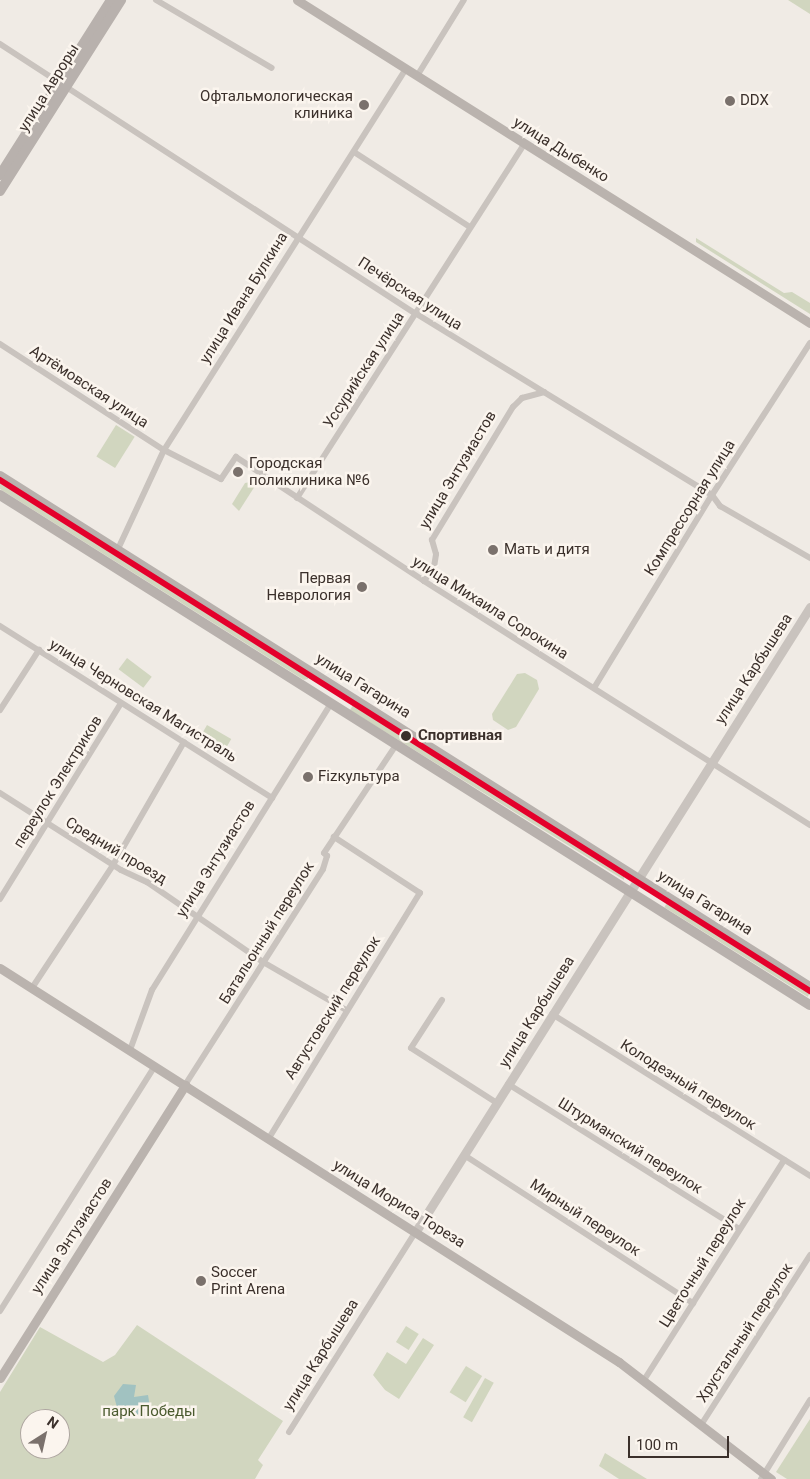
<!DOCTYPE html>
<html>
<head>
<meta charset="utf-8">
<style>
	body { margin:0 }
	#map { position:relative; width:810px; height:1479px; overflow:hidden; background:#f0ebe5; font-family:Roboto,sans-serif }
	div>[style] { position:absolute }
	.green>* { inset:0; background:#d1d6bf; transform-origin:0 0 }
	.water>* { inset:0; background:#a1c2c1 }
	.minor>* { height:6px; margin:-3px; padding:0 3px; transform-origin:3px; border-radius:3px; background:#c9c3be }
	.tertiary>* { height:9px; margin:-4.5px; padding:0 4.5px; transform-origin:4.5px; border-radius:4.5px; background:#c9c3be }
	.secondary>* { height:9px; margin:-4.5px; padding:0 4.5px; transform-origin:4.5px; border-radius:4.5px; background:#bab3ae }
	.primary>* { height:10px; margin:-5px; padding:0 5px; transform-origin:5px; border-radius:5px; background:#b8b1ad }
	.metro-1>* { height:6px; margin:-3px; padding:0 3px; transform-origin:3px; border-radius:3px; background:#e4002b }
	.dots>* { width:14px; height:14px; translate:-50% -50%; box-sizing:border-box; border:2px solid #fbf5ee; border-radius:50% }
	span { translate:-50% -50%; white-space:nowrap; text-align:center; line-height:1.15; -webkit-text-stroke:5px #fbf5ee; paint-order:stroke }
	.street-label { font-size:15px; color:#3b302b }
	.poi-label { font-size:15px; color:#3b302b }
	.right { translate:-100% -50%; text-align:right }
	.left { translate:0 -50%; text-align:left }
	.stop-label { font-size:15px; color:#3b302b; font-weight:700 }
	.park-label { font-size:15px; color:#4a5a2e }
	.north { position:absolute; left:20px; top:1409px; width:50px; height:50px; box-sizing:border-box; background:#fbf5ee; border:1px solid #aea6a0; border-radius:50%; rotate:35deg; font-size:14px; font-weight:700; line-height:20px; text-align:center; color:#3b302b }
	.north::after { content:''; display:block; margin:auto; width:18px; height:22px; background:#7a716c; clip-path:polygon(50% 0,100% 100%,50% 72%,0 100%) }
	.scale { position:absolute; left:628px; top:1436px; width:101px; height:22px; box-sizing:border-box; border:2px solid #3b302b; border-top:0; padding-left:6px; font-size:15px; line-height:18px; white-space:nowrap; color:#3b302b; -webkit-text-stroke:4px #fbf5ee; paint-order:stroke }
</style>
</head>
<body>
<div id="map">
	<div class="green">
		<div style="clip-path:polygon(788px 0,810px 0,810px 14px)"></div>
		<div style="clip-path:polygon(696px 238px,784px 293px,792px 292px,810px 303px,810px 314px,696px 242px)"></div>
		<div style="left:116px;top:425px;width:22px;height:37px;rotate:32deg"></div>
		<div style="clip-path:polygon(0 482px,308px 675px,308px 679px,304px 680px,0 489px)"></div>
		<div style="clip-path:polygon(250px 482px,255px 486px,239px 511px,232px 504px,245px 483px)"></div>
		<div style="left:127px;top:658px;width:31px;height:14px;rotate:37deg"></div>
		<div style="clip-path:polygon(525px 673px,537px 680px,539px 689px,516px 727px,508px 730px,493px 720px,492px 714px,517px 674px)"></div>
		<div style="clip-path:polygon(353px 705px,624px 876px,624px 880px,350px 710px)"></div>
		<div style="left:207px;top:725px;width:28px;height:13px;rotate:30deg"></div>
		<div style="left:667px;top:903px;width:169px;height:5px;rotate:32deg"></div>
		<div style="clip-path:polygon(evenodd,137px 1325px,283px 1421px,258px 1460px,263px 1465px,255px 1479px,0 1479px,0 1392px,40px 1327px,103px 1362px,115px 1355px,137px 1325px,30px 1419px,60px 1419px,60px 1449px,30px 1449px,30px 1419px)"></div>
		<div style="left:406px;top:1326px;width:15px;height:19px;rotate:32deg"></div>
		<div style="clip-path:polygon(423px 1338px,434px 1345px,399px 1399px,385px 1390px,373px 1375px,387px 1352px,406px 1364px)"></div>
		<div style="left:466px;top:1366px;width:19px;height:31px;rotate:32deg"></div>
		<div style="left:485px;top:1378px;width:10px;height:45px;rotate:29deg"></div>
		<div style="clip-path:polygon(810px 1419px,810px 1479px,787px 1479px,776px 1472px)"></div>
		<div style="clip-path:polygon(605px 1453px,647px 1479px,619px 1479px,599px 1466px)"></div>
	</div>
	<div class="water">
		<div style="clip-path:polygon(123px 1384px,136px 1385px,134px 1397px,148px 1395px,150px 1407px,134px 1417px,125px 1419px,119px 1415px,114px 1396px)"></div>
	</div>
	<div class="minor">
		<div style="left:156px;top:0;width:134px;rotate:30.4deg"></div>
		<div style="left:0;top:44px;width:495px;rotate:33deg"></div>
		<div style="left:415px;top:313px;width:348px;rotate:31.5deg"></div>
		<div style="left:712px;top:495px;width:14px;rotate:54deg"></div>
		<div style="left:720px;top:506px;width:104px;rotate:30deg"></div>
		<div style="left:417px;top:76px;width:89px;rotate:-58.3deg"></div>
		<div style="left:354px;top:152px;width:138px;rotate:32.9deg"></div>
		<div style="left:0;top:344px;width:195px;rotate:32.9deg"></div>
		<div style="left:164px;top:450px;width:64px;rotate:27deg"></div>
		<div style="left:221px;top:479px;width:27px;rotate:-56deg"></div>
		<div style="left:236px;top:457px;width:225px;rotate:33.4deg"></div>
		<div style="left:424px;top:581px;width:457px;rotate:32.3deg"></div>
		<div style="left:297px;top:498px;width:422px;rotate:-57.3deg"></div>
		<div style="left:118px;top:549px;width:109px;rotate:-65.1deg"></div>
		<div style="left:164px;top:450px;width:452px;rotate:-57.6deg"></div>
		<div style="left:424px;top:581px;width:17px;rotate:-54deg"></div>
		<div style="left:434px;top:567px;width:13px;rotate:-81deg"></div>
		<div style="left:436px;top:554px;width:15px;rotate:-106deg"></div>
		<div style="left:432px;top:540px;width:156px;rotate:-58.7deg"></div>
		<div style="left:513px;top:407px;width:13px;rotate:-45deg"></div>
		<div style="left:522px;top:398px;width:23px;rotate:-15deg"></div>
		<div style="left:0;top:626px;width:322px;rotate:32.3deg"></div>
		<div style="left:594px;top:688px;width:226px;rotate:-58.6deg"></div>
		<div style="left:712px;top:495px;width:181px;rotate:-57.2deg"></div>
		<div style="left:0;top:710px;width:72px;rotate:-57deg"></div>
		<div style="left:0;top:793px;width:143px;rotate:32.5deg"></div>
		<div style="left:121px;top:870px;width:29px;rotate:25deg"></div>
		<div style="left:147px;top:882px;width:141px;rotate:34.6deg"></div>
		<div style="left:263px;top:962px;width:96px;rotate:30deg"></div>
		<div style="left:0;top:899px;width:230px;rotate:-58.3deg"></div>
		<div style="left:32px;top:988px;width:147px;rotate:-56.6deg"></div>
		<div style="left:113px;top:865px;width:142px;rotate:-60deg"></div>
		<div style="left:442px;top:1000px;width:57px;rotate:122.9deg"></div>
		<div style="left:411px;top:1048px;width:102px;rotate:32.6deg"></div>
		<div style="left:552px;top:1014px;width:305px;rotate:32.1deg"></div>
		<div style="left:130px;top:1050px;width:64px;rotate:-69.9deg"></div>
		<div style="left:152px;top:990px;width:337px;rotate:-58deg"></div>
		<div style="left:508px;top:1084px;width:273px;rotate:32.1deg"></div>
		<div style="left:185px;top:1085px;width:256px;rotate:-57.4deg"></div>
		<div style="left:323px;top:869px;width:14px;rotate:-73deg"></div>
		<div style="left:327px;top:856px;width:4px;rotate:-135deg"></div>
		<div style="left:324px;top:853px;width:130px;rotate:-56.3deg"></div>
		<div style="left:269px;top:1138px;width:288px;rotate:-58.4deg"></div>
		<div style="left:420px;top:893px;width:103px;rotate:-146.9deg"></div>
		<div style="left:464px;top:1155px;width:273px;rotate:32.9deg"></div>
		<div style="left:0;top:1311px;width:290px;rotate:-57.7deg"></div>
		<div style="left:644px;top:1380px;width:261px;rotate:-57.5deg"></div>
		<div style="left:701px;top:1425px;width:202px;rotate:-57.3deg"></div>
		<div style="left:289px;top:1432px;width:238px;rotate:-57.7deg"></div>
		<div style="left:761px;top:1479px;width:93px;rotate:-58.2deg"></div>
	</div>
	<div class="tertiary">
		<div style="left:416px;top:1231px;width:738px;rotate:-57.73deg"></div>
	</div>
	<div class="secondary">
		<div style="left:297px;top:0;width:606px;rotate:32.2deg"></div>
		<div style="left:0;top:968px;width:734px;rotate:32.48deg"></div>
		<div style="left:619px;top:1362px;width:192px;rotate:37.6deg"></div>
		<div style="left:0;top:1378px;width:347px;rotate:-57.7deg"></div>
	</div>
	<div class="primary">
		<div style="left:0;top:175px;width:207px;rotate:-57.6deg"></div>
		<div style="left:0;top:191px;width:226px;rotate:-57.6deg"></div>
		<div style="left:0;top:476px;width:958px;rotate:32.25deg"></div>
		<div style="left:0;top:495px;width:957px;rotate:32.2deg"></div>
	</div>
	<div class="metro-1">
		<div style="left:0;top:480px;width:958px;rotate:32.25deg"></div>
	</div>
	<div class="dots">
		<div style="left:730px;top:101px;background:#7a716c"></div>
		<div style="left:364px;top:105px;background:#7a716c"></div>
		<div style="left:238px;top:472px;background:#7a716c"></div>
		<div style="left:493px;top:550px;background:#7a716c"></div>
		<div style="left:362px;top:587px;background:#7a716c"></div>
		<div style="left:406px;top:736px;background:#3b302b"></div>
		<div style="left:308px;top:777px;background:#7a716c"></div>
		<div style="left:201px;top:1281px;background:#7a716c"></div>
	</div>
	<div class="street-label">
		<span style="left:49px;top:88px;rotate:-58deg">улица Авроры</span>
		<span style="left:561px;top:150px;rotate:32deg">улица Дыбенко</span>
		<span style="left:410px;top:294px;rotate:33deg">Печёрская улица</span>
		<span style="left:244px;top:298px;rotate:-58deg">улица Ивана Булкина</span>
		<span style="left:364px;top:370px;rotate:-57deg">Уссурийская улица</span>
		<span style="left:89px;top:387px;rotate:33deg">Артёмовская улица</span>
		<span style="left:458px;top:470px;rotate:-59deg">улица Энтузиастов</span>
		<span style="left:690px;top:508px;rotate:-58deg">Компрессорная улица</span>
		<span style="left:490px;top:608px;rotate:32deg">улица Михаила Сорокина</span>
		<span style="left:754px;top:669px;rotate:-57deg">улица Карбышева</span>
		<span style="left:363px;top:686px;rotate:32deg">улица Гагарина</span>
		<span style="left:143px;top:701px;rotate:32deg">улица Черновская Магистраль</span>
		<span style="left:58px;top:782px;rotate:-58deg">переулок Электриков</span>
		<span style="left:116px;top:851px;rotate:31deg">Средний проезд</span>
		<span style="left:216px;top:859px;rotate:-58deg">улица Энтузиастов</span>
		<span style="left:705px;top:903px;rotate:32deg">улица Гагарина</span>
		<span style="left:267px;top:933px;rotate:-58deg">Батальонный переулок</span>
		<span style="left:333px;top:1008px;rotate:-58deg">Августовский переулок</span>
		<span style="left:537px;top:1012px;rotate:-58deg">улица Карбышева</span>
		<span style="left:688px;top:1085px;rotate:32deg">Колодезный переулок</span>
		<span style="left:630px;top:1146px;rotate:32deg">Штурманский переулок</span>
		<span style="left:399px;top:1204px;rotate:32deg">улица Мориса Тореза</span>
		<span style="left:585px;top:1218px;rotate:33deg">Мирный переулок</span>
		<span style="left:72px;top:1236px;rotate:-57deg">улица Энтузиастов</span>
		<span style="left:703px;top:1263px;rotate:-58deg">Цветочный переулок</span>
		<span style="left:745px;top:1333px;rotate:-57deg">Хрустальный переулок</span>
		<span style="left:321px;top:1355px;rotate:-58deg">улица Карбышева</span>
	</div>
	<div class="poi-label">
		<span class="right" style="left:353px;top:105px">Офтальмологическая<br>клиника</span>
		<span class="left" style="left:740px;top:101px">DDX</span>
		<span class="left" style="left:249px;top:472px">Городская<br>поликлиника №6</span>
		<span class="left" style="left:504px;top:550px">Мать и дитя</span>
		<span class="right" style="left:351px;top:587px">Первая<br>Неврология</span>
		<span class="left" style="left:318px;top:777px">Fizкультура</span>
		<span class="left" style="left:211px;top:1281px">Soccer<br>Print Arena</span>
	</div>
	<div class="stop-label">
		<span class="left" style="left:418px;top:736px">Спортивная</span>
	</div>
	<div class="park-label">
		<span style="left:149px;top:1412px">парк Победы</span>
	</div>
	<div class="north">N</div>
	<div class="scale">100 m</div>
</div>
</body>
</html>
